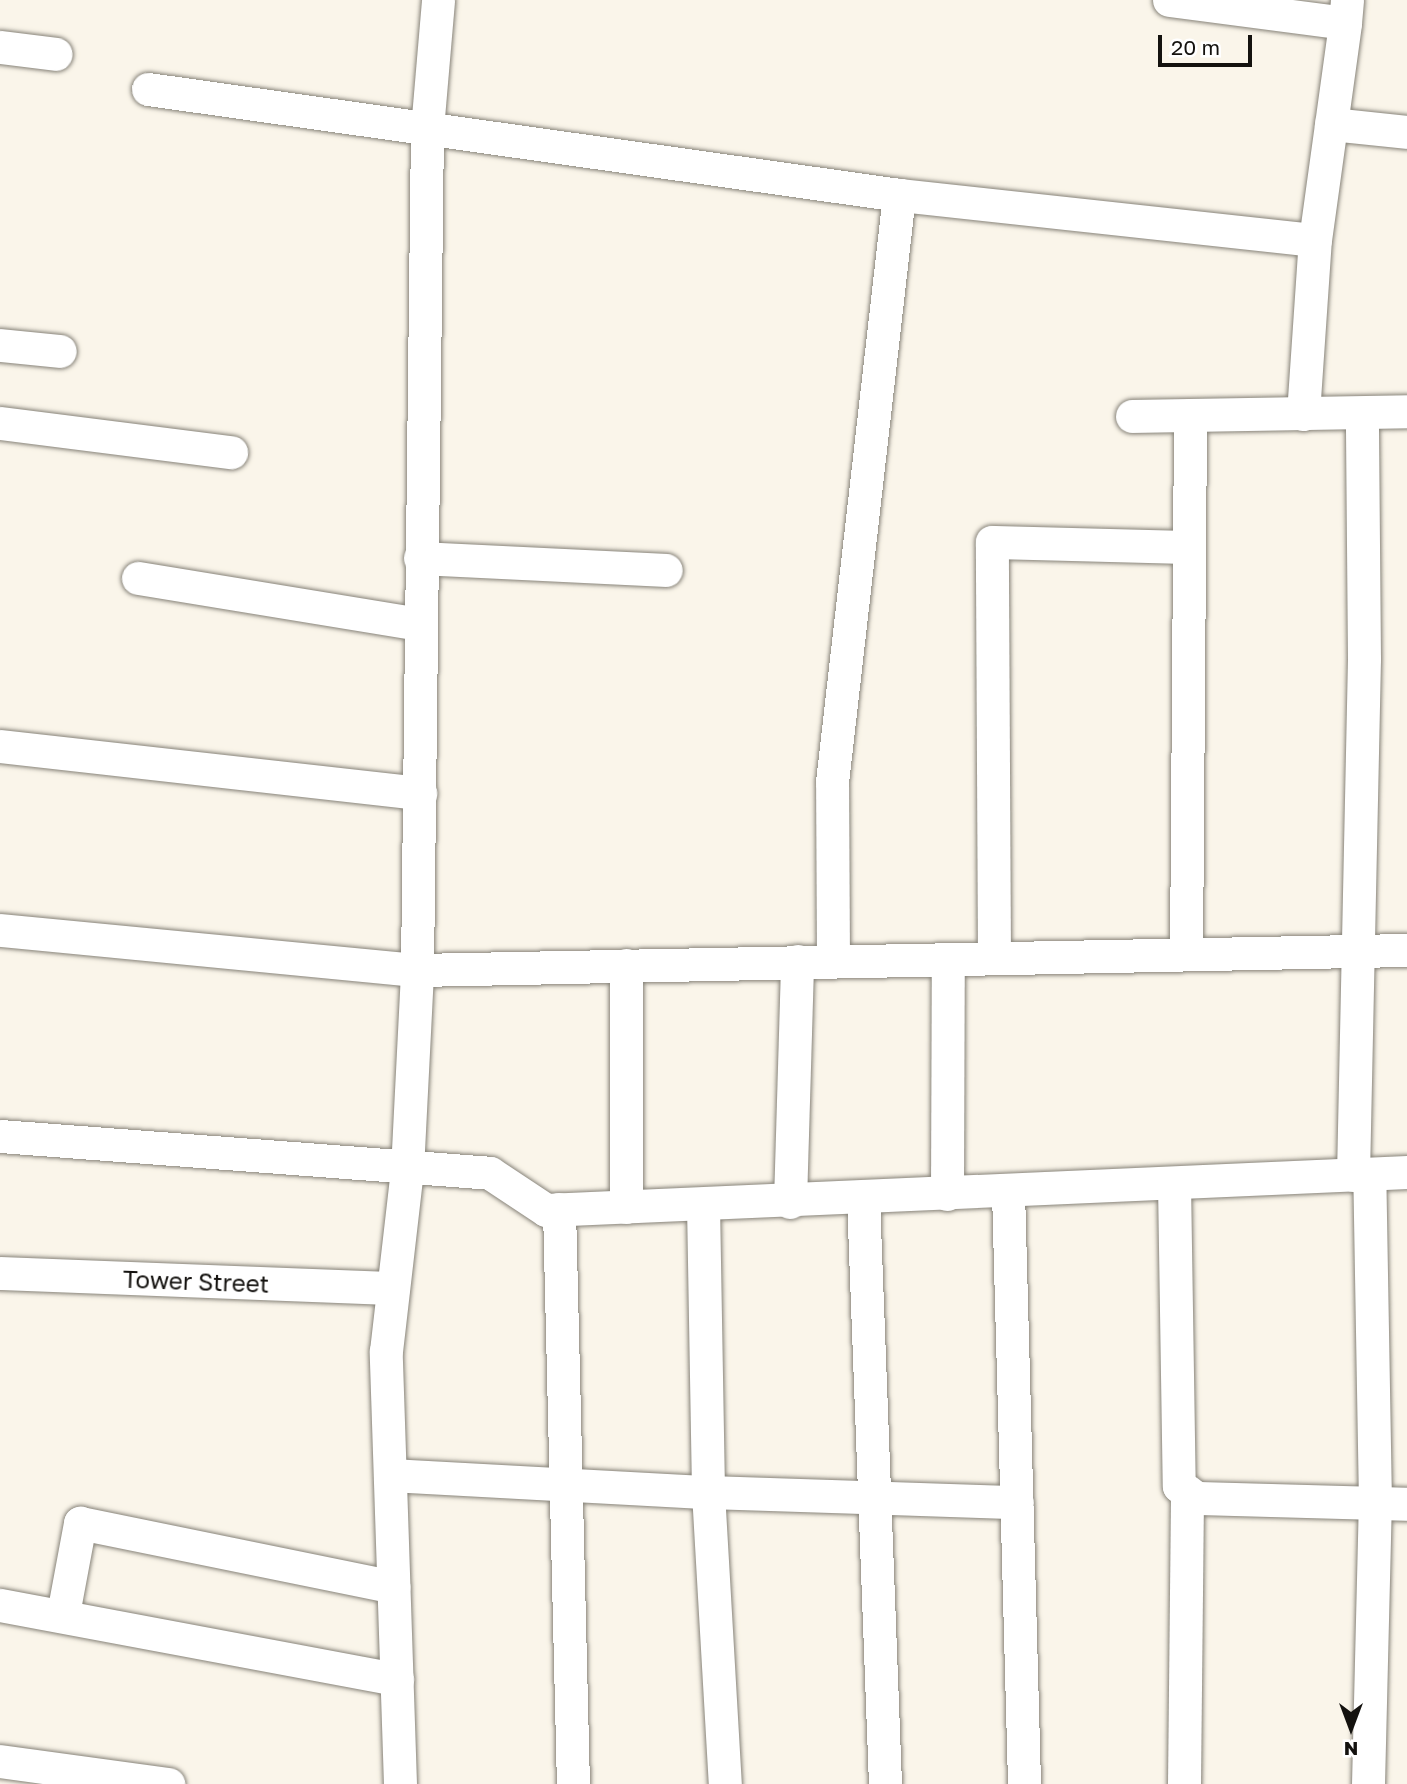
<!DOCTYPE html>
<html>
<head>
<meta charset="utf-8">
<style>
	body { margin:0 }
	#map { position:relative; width:1407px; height:1784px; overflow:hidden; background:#faf5ea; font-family:"Golos Text",sans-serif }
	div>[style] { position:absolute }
	.roads { filter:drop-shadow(0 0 2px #878379) drop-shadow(0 0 2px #878379) }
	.minor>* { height:33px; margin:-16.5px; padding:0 16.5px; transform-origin:16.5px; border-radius:16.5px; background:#fff }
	span { translate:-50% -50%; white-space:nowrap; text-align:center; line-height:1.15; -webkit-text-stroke:5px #fff; paint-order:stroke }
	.street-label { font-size:24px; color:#14120f }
	.north { position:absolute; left:1316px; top:1693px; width:70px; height:70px; -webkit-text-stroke:5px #fff; paint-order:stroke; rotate:180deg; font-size:19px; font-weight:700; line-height:28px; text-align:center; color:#14120f }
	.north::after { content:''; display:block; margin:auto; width:24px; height:32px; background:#14120f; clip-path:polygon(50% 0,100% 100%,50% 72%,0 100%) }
	.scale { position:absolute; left:1158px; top:35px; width:94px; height:32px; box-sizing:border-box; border:4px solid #14120f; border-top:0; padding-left:9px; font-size:21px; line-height:24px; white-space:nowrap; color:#14120f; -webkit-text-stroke:5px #fff; paint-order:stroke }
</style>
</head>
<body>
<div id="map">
	<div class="roads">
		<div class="minor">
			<div style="left:1169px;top:0;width:177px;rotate:7.4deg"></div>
			<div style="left:1345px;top:23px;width:23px;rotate:-85deg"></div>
			<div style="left:0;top:47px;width:56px;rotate:7.1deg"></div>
			<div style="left:148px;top:89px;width:758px;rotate:8.03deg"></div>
			<div style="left:1331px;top:124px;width:76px;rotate:6deg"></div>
			<div style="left:0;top:345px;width:60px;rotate:5.7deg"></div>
			<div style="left:1303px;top:414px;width:174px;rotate:-86.1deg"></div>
			<div style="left:1315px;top:240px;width:219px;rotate:-82.1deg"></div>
			<div style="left:1132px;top:416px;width:275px;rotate:-1deg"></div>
			<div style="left:0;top:423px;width:233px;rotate:7.2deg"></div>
			<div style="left:420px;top:558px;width:246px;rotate:2.8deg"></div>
			<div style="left:138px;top:578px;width:284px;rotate:9.3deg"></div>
			<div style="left:0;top:746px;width:423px;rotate:6.4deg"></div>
			<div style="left:0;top:930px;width:419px;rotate:5.5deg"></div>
			<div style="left:417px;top:970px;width:990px;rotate:-1.16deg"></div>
			<div style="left:1186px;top:954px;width:539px;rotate:-89.57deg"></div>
			<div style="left:994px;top:958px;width:416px;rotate:-90.3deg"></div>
			<div style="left:992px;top:542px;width:197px;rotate:1.5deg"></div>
			<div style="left:833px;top:960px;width:178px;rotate:-90.3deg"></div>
			<div style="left:832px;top:782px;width:591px;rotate:-83.49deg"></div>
			<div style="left:899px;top:195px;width:418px;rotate:6.2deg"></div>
			<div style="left:0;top:1136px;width:491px;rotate:4.3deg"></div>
			<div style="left:490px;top:1173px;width:67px;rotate:33.5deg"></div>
			<div style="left:546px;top:1210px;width:862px;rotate:-2.53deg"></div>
			<div style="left:1353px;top:1175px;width:516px;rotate:-88.78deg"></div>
			<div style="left:1364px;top:659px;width:246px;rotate:-90.5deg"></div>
			<div style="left:1174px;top:1183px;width:303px;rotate:89.1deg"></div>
			<div style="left:1179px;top:1486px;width:22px;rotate:34deg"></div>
			<div style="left:1197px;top:1498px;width:210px;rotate:1.6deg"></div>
			<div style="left:1008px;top:1191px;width:593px;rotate:88.45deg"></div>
			<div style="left:947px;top:1194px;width:235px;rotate:-89.8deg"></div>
			<div style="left:863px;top:1198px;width:586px;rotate:87.85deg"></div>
			<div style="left:790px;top:1202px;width:241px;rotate:-88.3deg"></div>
			<div style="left:703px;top:1204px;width:288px;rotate:89deg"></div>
			<div style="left:708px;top:1492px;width:292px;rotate:86.7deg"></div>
			<div style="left:626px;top:1207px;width:242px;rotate:-90deg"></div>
			<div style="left:559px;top:1209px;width:575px;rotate:88.61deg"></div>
			<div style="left:0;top:1273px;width:393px;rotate:2.2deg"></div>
			<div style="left:390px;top:1475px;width:318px;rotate:3.1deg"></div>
			<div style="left:708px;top:1492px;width:309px;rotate:1.9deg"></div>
			<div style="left:0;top:1605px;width:404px;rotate:10.6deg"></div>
			<div style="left:63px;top:1614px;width:93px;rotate:-79.4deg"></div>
			<div style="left:80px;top:1523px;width:320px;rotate:11.5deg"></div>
			<div style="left:0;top:1761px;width:170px;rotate:7.8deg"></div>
			<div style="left:400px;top:1784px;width:433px;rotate:-91.9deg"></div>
			<div style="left:386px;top:1351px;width:182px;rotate:-83.4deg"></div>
			<div style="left:407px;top:1170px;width:200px;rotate:-87.1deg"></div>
			<div style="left:417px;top:970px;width:841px;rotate:-89.32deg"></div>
			<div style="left:427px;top:129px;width:129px;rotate:-85.1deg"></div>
			<div style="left:1184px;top:1784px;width:293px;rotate:-89.4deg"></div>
			<div style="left:1368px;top:1784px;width:281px;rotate:-88.6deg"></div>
			<div style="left:1375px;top:1503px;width:329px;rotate:-91deg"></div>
		</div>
	</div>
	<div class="street-label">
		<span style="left:196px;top:1281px;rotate:2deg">Tower Street</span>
	</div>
	<div class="north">N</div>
	<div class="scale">20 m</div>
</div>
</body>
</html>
